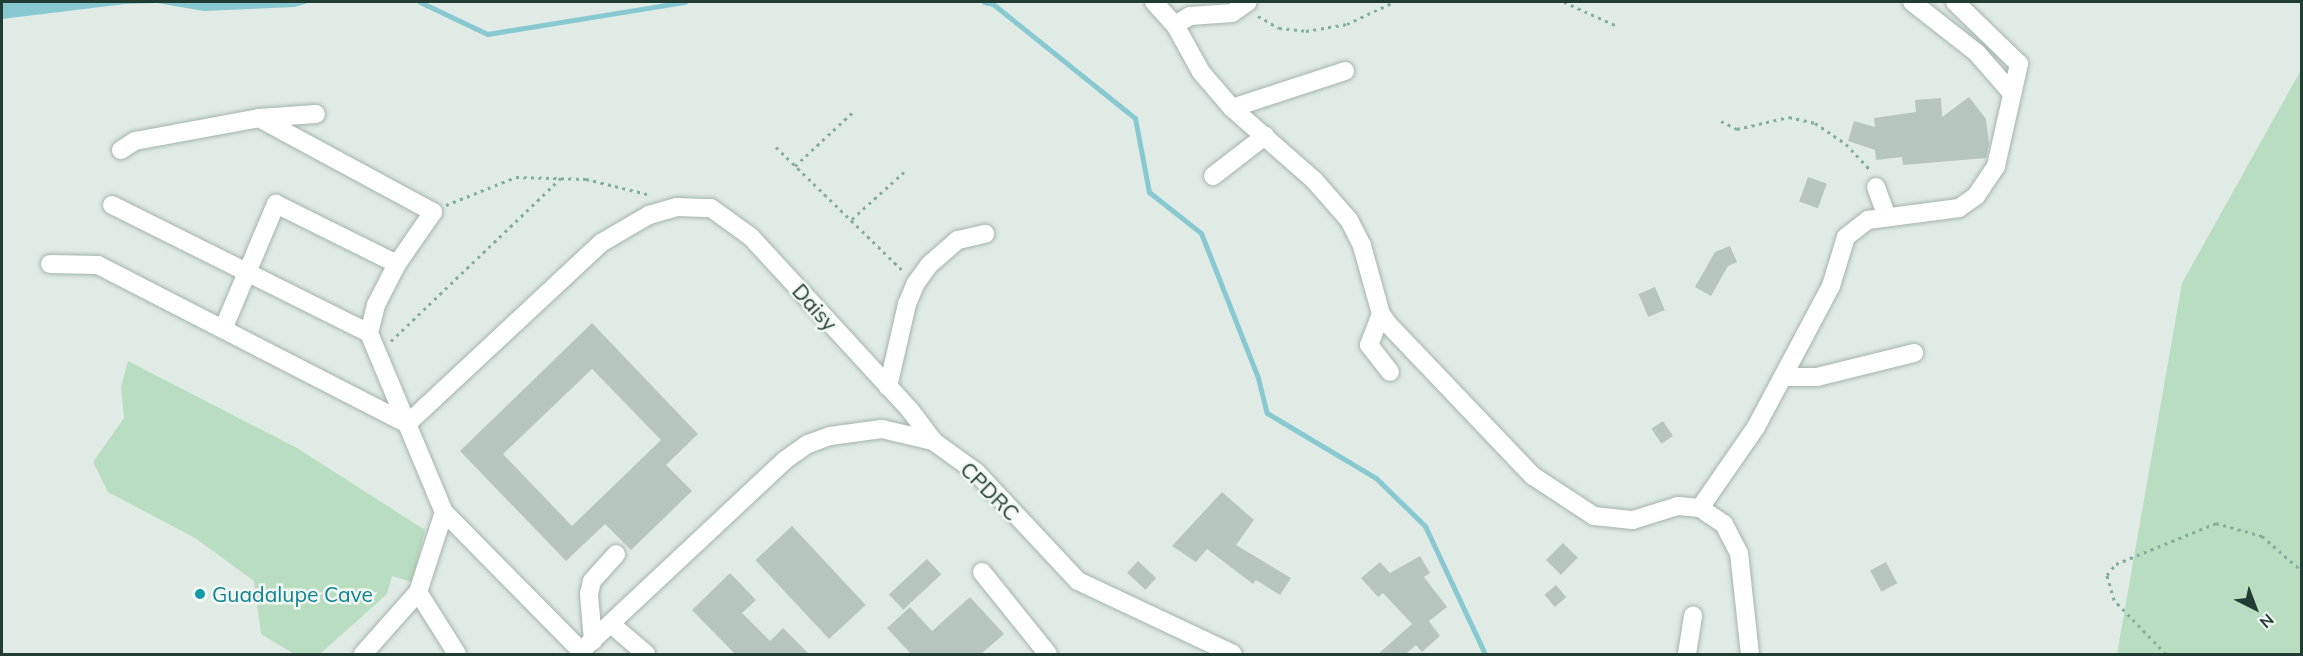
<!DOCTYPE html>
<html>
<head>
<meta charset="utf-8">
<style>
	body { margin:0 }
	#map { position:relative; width:2303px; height:656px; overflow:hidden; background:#e1ebe6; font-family:Mulish,sans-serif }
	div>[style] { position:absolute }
	.green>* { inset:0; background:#b9ddc1 }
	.water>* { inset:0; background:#88c9d1 }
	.stream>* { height:5px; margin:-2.5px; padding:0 2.5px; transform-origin:2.5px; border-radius:2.5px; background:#88c9d1 }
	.building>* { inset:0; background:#b6c6bf; transform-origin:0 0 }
	.path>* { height:3px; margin-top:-1.5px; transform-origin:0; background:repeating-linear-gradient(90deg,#81af9e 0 3px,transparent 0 7.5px) }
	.roads { filter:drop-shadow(0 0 2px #a4b3ad) drop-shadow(0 0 2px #a4b3ad) }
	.minor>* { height:18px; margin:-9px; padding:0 9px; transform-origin:9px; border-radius:9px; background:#fff }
	.dots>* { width:16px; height:16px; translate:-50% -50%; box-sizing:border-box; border:3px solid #f1f8f4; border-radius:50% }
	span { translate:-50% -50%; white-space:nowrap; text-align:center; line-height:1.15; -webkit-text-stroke:5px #f1f8f4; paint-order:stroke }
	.street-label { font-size:21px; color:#213c33 }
	.culture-label { font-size:21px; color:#0d838f }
	.left { translate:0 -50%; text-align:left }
	.frame { position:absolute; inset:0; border:3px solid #213c33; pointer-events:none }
	.north { position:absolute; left:2225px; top:578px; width:60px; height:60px; -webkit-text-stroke:4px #f1f8f4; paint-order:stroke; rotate:138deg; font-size:16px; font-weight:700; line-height:24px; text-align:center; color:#213c33 }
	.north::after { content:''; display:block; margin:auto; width:21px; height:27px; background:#213c33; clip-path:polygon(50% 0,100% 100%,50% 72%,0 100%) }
</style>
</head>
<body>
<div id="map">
	<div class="green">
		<div style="clip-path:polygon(2301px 70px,2301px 654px,2117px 654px,2182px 283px)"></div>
		<div style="clip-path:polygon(128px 361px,297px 448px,425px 530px,412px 582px,392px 576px,387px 594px,320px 654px,294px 654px,261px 634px,254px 581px,195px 538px,108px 492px,93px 462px,124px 418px,121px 387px)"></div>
	</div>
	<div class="water">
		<div style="clip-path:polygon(2px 2px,311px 2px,295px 7px,204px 11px,157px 3px,125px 4px,2px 19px)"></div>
	</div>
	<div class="stream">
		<div style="left:420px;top:2px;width:74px;rotate:25.5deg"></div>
		<div style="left:487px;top:34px;width:201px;rotate:-9.2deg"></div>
		<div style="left:984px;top:2px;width:9px;rotate:13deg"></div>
		<div style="left:993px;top:4px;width:182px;rotate:38.8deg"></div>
		<div style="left:1135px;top:118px;width:75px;rotate:79.3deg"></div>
		<div style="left:1149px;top:192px;width:66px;rotate:38.3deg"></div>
		<div style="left:1201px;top:233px;width:156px;rotate:68.5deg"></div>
		<div style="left:1258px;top:378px;width:36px;rotate:76deg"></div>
		<div style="left:1267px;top:413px;width:127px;rotate:30.8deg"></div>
		<div style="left:1376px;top:478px;width:69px;rotate:44.4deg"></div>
		<div style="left:1425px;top:526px;width:141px;rotate:64.9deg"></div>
	</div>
	<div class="building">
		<div style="clip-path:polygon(1969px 97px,1986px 119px,1989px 144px,1986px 158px,1903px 165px,1902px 157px,1876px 160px,1875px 150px,1848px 141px,1854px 121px,1875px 127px,1874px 118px,1916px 112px,1915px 100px,1941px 98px,1942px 117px)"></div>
		<div style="left:1808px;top:177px;width:20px;height:26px;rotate:20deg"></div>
		<div style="clip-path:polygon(1730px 246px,1737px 262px,1728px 266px,1711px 296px,1695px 287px,1715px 252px)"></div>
		<div style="left:1655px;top:287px;width:25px;height:18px;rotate:67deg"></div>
		<div style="clip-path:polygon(evenodd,592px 323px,698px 434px,666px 465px,692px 491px,631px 550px,605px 524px,566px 561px,460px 451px,592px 323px,592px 369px,661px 440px,572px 526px,503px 454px,592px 369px)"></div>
		<div style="left:1663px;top:421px;width:18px;height:14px;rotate:56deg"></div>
		<div style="clip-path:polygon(1222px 492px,1254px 520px,1236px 545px,1291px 578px,1280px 595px,1256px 580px,1253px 584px,1207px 549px,1196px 562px,1172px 546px)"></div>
		<div style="left:792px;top:526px;width:108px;height:50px;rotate:47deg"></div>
		<div style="left:1563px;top:543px;width:21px;height:24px;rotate:45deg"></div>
		<div style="clip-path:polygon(1420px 556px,1430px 573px,1424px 577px,1447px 607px,1429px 621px,1440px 636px,1422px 652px,1416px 645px,1406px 654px,1378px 654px,1412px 624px,1383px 593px,1378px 597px,1361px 578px,1380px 562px,1390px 573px)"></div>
		<div style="left:927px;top:559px;width:21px;height:52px;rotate:47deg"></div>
		<div style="left:1138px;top:561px;width:25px;height:16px;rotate:43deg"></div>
		<div style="left:1886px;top:562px;width:24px;height:18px;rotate:62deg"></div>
		<div style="clip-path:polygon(730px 573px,756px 600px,742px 613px,770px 641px,783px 628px,809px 654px,735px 654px,692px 610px)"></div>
		<div style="left:1556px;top:585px;width:16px;height:15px;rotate:50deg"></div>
		<div style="clip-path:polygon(970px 597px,1004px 634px,981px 654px,911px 654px,887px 628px,910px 607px,932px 631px)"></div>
	</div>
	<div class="path">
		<div style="left:1564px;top:2px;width:58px;rotate:24.4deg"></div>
		<div style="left:1258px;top:16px;width:24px;rotate:30deg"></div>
		<div style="left:1279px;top:28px;width:27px;rotate:6deg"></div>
		<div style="left:1306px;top:31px;width:42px;rotate:-9.7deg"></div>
		<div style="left:1347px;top:24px;width:52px;rotate:-25.1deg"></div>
		<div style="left:1721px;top:121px;width:18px;rotate:27deg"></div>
		<div style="left:1737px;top:129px;width:53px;rotate:-13deg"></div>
		<div style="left:1789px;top:117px;width:27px;rotate:13deg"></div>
		<div style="left:1815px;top:123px;width:37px;rotate:34deg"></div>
		<div style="left:1846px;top:144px;width:35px;rotate:47deg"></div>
		<div style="left:776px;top:147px;width:179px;rotate:44.3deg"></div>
		<div style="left:795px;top:166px;width:79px;rotate:-43deg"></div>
		<div style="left:446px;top:205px;width:75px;rotate:-21.8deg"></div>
		<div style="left:516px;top:177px;width:70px;rotate:1.6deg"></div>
		<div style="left:586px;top:179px;width:67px;rotate:13.8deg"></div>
		<div style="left:852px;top:219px;width:70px;rotate:-42.1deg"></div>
		<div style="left:391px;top:341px;width:236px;rotate:-43.8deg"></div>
		<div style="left:2166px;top:654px;width:75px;rotate:-133.9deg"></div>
		<div style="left:2114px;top:600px;width:26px;rotate:-106deg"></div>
		<div style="left:2107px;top:575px;width:14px;rotate:-51deg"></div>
		<div style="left:2116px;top:564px;width:108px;rotate:-22.3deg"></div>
		<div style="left:2216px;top:523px;width:48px;rotate:15.8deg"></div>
		<div style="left:2262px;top:536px;width:53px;rotate:41.2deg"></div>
	</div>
	<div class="roads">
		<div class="minor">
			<div style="left:1154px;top:2px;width:31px;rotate:48deg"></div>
			<div style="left:1175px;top:25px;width:54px;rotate:61deg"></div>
			<div style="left:1201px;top:72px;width:48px;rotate:49.3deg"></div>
			<div style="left:1232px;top:108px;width:109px;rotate:41.3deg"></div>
			<div style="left:1314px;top:180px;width:53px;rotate:48.8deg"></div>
			<div style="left:1349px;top:220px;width:29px;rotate:63deg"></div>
			<div style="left:1362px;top:246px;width:71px;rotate:74.4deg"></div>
			<div style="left:1381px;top:314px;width:12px;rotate:55deg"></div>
			<div style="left:1388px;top:324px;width:210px;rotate:46.4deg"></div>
			<div style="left:1533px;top:476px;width:73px;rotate:33.3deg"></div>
			<div style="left:1594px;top:516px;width:39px;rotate:6deg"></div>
			<div style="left:1633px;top:520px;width:47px;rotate:-17.3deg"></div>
			<div style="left:1678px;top:506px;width:22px;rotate:5deg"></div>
			<div style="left:1700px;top:508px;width:29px;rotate:34deg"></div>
			<div style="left:1724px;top:524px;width:33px;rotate:63deg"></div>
			<div style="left:1739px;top:553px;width:102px;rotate:83.8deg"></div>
			<div style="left:1912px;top:2px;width:83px;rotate:38.1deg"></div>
			<div style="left:1977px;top:53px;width:50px;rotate:49deg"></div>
			<div style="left:1175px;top:25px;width:17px;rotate:-31deg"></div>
			<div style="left:1190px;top:16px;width:42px;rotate:-4.1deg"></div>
			<div style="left:1232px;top:13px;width:19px;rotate:-35deg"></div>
			<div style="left:1232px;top:108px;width:119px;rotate:-18.1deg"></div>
			<div style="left:259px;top:118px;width:198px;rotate:28.4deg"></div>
			<div style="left:433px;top:212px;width:63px;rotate:124.7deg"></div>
			<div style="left:397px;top:264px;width:46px;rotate:117.1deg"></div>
			<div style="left:376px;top:305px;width:29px;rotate:104deg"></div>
			<div style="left:369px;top:333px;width:194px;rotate:67.3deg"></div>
			<div style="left:444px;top:512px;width:199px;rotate:45.4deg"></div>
			<div style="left:121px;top:150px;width:17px;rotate:-33deg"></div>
			<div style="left:135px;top:141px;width:126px;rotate:-10.5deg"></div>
			<div style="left:259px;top:118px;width:57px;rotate:-4deg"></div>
			<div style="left:1213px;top:176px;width:66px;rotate:-37.6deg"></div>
			<div style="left:1876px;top:187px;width:32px;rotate:70deg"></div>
			<div style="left:112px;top:205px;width:287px;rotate:26.5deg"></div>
			<div style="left:50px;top:264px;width:48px;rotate:1.2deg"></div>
			<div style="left:98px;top:265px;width:348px;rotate:27.2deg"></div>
			<div style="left:1381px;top:314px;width:33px;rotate:111deg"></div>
			<div style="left:1369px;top:345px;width:34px;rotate:52deg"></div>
			<div style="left:224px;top:327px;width:134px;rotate:-67.1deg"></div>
			<div style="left:276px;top:204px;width:135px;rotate:26.4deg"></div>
			<div style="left:1783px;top:377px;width:34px"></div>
			<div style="left:1817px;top:377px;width:100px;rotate:-13.9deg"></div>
			<div style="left:888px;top:387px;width:85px;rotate:-77.1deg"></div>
			<div style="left:907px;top:304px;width:23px;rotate:-67deg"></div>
			<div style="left:916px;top:283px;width:22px;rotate:-54deg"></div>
			<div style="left:929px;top:265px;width:38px;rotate:-41deg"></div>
			<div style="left:958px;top:240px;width:28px;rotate:-13deg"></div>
			<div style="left:407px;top:424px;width:265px;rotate:-43deg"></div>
			<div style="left:601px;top:243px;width:56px;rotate:-30.3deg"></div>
			<div style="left:649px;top:215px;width:29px;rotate:-16deg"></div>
			<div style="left:677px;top:207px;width:34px;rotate:2deg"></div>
			<div style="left:711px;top:208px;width:49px;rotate:35.9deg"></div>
			<div style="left:751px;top:237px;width:235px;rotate:47.4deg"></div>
			<div style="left:910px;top:410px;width:39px;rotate:53deg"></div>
			<div style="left:1700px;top:508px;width:98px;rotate:-55.3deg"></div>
			<div style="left:1756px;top:427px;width:160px;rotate:-62deg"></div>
			<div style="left:1831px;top:286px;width:51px;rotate:-73deg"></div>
			<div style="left:1846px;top:237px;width:28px;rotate:-38deg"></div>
			<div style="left:1868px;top:220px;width:92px;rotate:-7.5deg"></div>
			<div style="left:1959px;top:208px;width:21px;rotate:-35deg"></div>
			<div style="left:1976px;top:196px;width:36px;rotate:-56deg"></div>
			<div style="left:1996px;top:166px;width:105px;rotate:-77.3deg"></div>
			<div style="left:2019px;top:64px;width:89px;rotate:-135.9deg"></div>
			<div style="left:982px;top:572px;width:105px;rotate:51.2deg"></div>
			<div style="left:418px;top:592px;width:73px;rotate:57.8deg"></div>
			<div style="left:611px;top:624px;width:46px;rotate:40.6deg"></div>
			<div style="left:593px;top:641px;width:47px;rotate:-94.9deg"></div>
			<div style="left:589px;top:594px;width:13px;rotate:-77deg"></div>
			<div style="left:592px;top:581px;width:36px;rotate:-48deg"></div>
			<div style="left:581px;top:651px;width:279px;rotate:-43.1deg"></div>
			<div style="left:785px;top:460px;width:28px;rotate:-35deg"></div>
			<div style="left:808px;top:444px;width:23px;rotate:-20deg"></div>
			<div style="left:830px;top:436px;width:52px;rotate:-7.7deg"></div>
			<div style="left:882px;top:429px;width:52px;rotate:13.2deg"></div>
			<div style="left:933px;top:441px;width:53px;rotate:35.8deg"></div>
			<div style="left:976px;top:472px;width:149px;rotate:46.9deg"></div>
			<div style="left:1078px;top:581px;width:171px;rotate:25.2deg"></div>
			<div style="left:363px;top:654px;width:83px;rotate:-48.4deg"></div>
			<div style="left:418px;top:592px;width:84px;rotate:-72deg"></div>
			<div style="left:1687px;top:654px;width:39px;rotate:-81deg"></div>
		</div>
	</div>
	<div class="dots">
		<div style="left:200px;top:594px;background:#0f9aa8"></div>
	</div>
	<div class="street-label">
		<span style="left:815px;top:307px;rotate:48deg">Daisy</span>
		<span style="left:990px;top:491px;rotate:45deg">CPDRC</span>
	</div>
	<div class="culture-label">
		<span class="left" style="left:212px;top:594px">Guadalupe Cave</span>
	</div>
	<div class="frame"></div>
	<div class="north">N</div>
</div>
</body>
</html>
